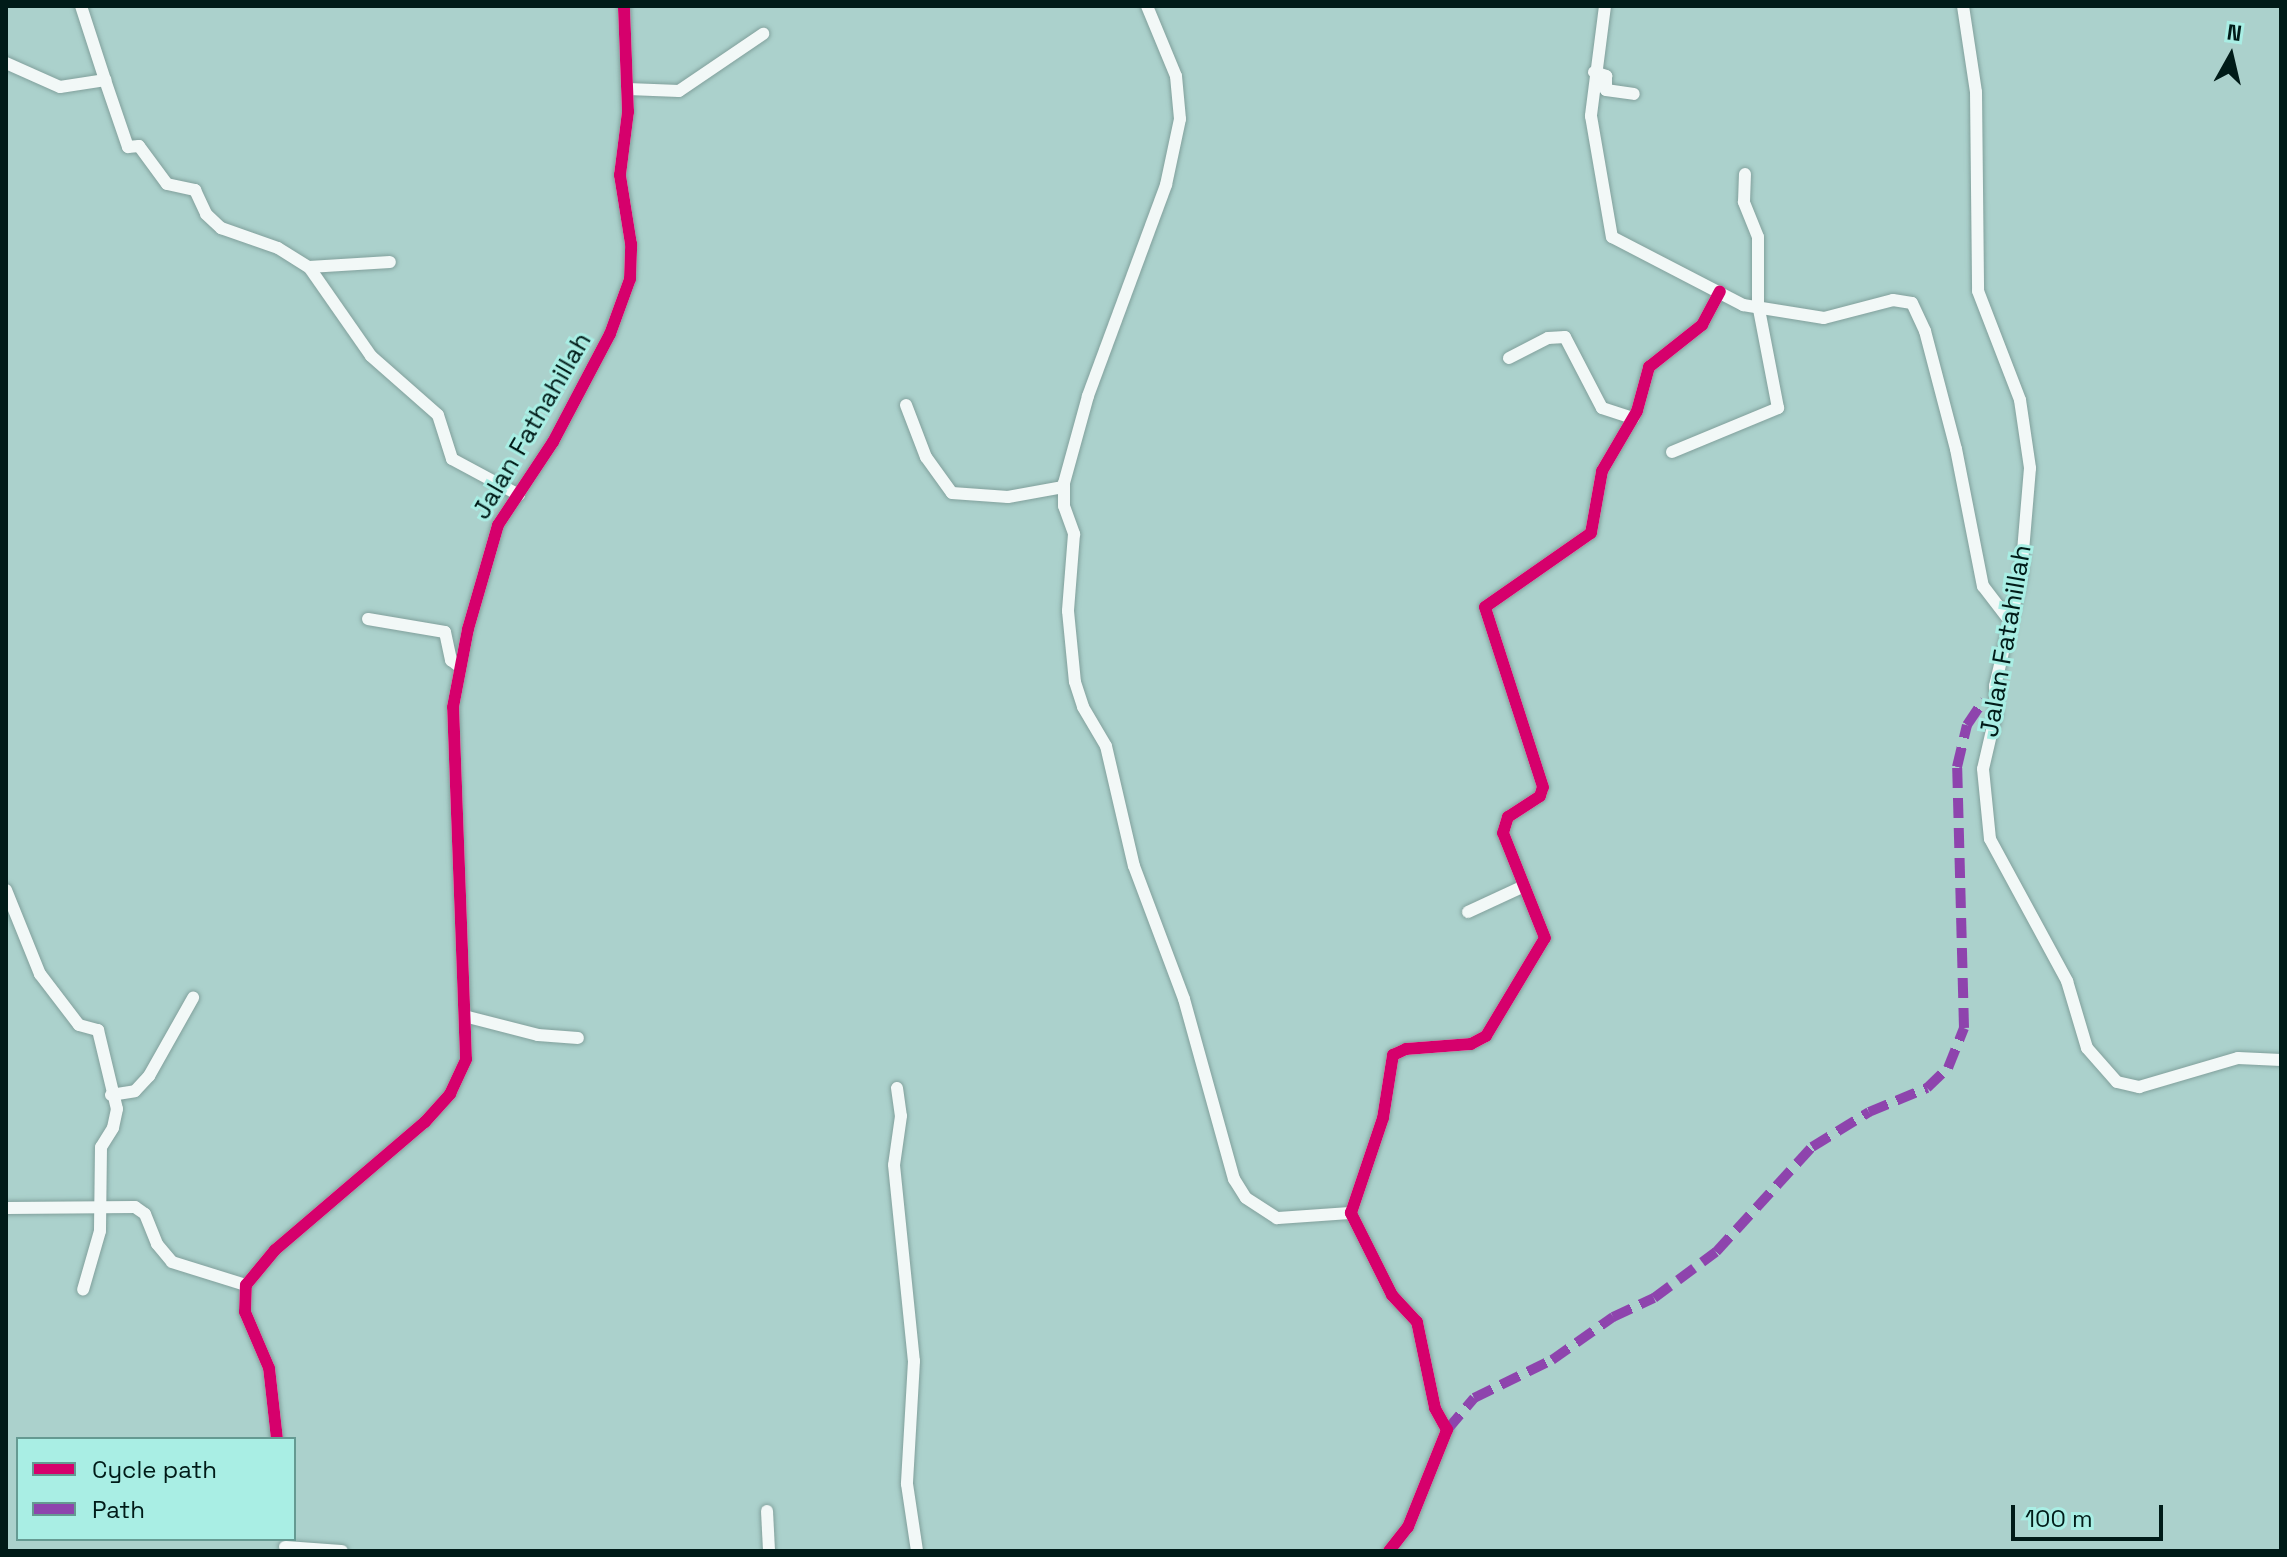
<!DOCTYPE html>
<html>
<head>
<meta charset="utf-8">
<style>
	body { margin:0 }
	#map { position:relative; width:2287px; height:1557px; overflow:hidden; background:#abd1cc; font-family:"Space Grotesk",sans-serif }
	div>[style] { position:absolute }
	.roads { filter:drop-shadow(0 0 2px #81a09c) drop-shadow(0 0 2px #81a09c) }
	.street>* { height:12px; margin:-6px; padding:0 6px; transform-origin:6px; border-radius:6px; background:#f2f8f7 }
	.quiet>* { height:10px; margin-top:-5px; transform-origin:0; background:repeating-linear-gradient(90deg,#8e44ad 0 20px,transparent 0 30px) }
	.cycleway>* { height:12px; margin:-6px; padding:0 6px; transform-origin:6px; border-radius:6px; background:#d6006c }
	span { translate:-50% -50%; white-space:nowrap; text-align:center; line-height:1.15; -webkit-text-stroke:6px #a9eee4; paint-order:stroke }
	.street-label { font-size:26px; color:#001b18 }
	.frame { position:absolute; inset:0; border:8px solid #001b18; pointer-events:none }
	.legend { position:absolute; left:16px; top:1437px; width:280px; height:104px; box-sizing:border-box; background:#a9eee4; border:2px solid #659a92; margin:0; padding:10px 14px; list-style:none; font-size:24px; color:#001b18 }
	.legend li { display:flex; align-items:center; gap:16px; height:40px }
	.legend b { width:40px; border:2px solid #659a92 }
	.north { position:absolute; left:2191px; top:16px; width:80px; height:80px; -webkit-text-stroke:6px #a9eee4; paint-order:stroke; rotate:8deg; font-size:22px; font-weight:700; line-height:32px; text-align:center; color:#001b18 }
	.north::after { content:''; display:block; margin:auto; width:28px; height:36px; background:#001b18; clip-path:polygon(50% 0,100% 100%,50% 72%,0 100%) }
	.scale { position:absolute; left:2011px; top:1505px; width:152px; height:36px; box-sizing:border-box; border:4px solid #001b18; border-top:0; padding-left:10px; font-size:24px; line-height:28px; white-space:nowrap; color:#001b18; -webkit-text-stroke:6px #a9eee4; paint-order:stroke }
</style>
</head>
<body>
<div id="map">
	<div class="roads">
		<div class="street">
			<div style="left:81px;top:6px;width:78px;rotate:72deg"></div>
			<div style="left:1147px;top:6px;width:76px;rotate:67.5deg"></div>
			<div style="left:1176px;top:76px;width:43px;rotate:84.7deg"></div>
			<div style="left:1180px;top:119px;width:67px;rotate:102deg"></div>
			<div style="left:1166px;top:185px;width:225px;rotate:110.3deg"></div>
			<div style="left:1088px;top:396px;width:90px;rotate:105.4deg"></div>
			<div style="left:1064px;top:483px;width:23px;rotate:90deg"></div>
			<div style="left:1064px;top:506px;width:30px;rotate:70deg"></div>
			<div style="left:1074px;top:534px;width:77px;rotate:94.5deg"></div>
			<div style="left:1068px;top:611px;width:71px;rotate:84.4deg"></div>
			<div style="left:1075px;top:682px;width:26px;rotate:72deg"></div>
			<div style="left:1083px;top:707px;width:45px;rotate:59.5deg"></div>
			<div style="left:1106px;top:746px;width:123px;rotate:76.9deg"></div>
			<div style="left:1134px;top:866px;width:142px;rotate:69.4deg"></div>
			<div style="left:1184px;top:999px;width:187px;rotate:74.5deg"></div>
			<div style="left:1234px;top:1179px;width:22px;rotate:58deg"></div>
			<div style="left:1246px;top:1198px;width:37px;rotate:33deg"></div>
			<div style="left:1277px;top:1218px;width:74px;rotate:-3.9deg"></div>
			<div style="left:1605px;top:6px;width:111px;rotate:97.3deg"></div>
			<div style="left:1591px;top:116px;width:123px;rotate:80.2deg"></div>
			<div style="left:1612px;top:237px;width:148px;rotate:27.4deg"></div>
			<div style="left:1743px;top:305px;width:82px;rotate:9.1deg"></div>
			<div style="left:1824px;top:318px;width:71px;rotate:-14.6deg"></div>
			<div style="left:1893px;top:300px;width:19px;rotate:9deg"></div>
			<div style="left:1912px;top:303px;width:31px;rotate:65deg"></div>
			<div style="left:1925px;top:331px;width:122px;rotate:75.3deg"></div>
			<div style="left:1956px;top:449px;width:140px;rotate:78.9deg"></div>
			<div style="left:1983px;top:586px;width:43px;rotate:52.6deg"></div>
			<div style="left:1963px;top:6px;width:87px;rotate:81.4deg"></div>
			<div style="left:1976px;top:92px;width:199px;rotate:89.4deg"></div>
			<div style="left:1978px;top:291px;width:117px;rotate:68.9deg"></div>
			<div style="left:2020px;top:400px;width:69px;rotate:81.6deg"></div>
			<div style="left:2030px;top:468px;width:108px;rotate:94.8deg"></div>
			<div style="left:2021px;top:576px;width:113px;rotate:103.3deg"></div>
			<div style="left:1995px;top:686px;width:27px;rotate:88deg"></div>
			<div style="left:1996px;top:713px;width:57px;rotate:103.1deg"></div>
			<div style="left:1983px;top:769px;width:70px;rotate:84.3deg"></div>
			<div style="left:1990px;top:839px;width:162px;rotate:61.5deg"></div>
			<div style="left:2067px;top:981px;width:70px;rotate:73.4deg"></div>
			<div style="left:2087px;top:1048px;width:45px;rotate:48.6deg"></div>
			<div style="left:2117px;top:1082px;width:23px;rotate:13deg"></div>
			<div style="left:2139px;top:1087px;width:103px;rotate:-16.3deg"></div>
			<div style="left:2238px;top:1058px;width:43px;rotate:2.7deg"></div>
			<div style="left:6px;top:63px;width:59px;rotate:24deg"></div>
			<div style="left:60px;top:87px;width:46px;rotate:-8.8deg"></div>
			<div style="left:105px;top:80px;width:71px;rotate:71.1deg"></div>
			<div style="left:128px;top:147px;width:11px;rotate:-5deg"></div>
			<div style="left:139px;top:146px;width:47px;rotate:53.6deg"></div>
			<div style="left:167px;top:184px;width:29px;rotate:12deg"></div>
			<div style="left:195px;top:190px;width:26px;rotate:65deg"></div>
			<div style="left:206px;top:214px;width:21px;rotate:43deg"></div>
			<div style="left:221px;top:228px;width:60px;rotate:19.3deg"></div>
			<div style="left:278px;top:248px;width:36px;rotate:32deg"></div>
			<div style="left:309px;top:267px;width:108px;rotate:55.1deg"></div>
			<div style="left:371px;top:356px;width:89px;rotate:41.4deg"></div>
			<div style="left:438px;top:415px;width:46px;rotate:72.3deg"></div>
			<div style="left:452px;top:459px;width:76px;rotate:28.2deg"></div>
			<div style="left:1594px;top:72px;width:13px;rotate:18deg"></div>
			<div style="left:1606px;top:76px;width:14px;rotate:90deg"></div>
			<div style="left:1606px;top:90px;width:28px;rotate:8deg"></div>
			<div style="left:628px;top:89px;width:51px;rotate:2.2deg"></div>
			<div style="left:679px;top:91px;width:102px;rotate:-34.2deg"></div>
			<div style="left:309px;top:267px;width:81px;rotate:-3.5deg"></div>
			<div style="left:1509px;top:358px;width:44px;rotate:-27.1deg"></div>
			<div style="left:1548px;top:338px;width:17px;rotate:-3deg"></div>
			<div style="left:1565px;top:337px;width:80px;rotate:62.5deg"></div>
			<div style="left:1602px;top:408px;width:33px;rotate:18deg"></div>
			<div style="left:906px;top:405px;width:56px;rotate:69deg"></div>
			<div style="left:926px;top:457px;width:44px;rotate:54.2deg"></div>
			<div style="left:952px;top:493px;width:56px;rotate:4.1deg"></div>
			<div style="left:1008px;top:497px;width:56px;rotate:-10.3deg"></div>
			<div style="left:1672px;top:452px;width:115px;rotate:-22.5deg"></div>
			<div style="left:1778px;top:408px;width:106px;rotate:-100.9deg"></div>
			<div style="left:1758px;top:304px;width:67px;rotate:-90deg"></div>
			<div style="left:1758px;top:237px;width:38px;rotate:-112deg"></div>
			<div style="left:1744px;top:202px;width:28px;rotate:-88deg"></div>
			<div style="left:368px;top:619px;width:78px;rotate:9.6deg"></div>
			<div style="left:445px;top:632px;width:29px;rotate:78deg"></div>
			<div style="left:451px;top:660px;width:11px;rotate:38deg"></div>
			<div style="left:6px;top:890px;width:91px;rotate:68deg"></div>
			<div style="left:40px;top:974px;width:64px;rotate:52.6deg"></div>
			<div style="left:79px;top:1025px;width:20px;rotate:15deg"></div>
			<div style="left:98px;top:1030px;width:81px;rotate:76.5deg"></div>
			<div style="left:117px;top:1109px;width:19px;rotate:102deg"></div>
			<div style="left:113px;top:1128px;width:22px;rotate:122deg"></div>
			<div style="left:101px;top:1147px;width:84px;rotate:90.7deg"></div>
			<div style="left:100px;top:1231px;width:61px;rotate:106.1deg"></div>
			<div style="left:1468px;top:912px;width:60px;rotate:-24.8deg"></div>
			<div style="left:468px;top:1017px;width:72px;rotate:14.4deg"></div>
			<div style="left:538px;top:1035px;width:40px;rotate:4.3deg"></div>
			<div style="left:897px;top:1088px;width:28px;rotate:82deg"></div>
			<div style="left:901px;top:1116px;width:49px;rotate:98.1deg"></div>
			<div style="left:894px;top:1165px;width:197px;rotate:84.2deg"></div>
			<div style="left:914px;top:1361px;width:123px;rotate:93.3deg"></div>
			<div style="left:907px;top:1484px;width:68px;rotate:81.5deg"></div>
			<div style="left:111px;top:1095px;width:24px;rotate:-9deg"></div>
			<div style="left:135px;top:1091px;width:21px;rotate:-47deg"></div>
			<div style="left:149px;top:1076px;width:90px;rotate:-60.6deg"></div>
			<div style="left:6px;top:1208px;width:129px;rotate:-0.4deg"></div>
			<div style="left:135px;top:1207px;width:12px;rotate:35deg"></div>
			<div style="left:145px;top:1214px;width:32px;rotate:68deg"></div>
			<div style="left:157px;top:1244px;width:23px;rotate:50deg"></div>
			<div style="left:172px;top:1262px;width:77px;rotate:17.3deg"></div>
			<div style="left:277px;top:1439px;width:71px;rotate:-96.4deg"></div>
			<div style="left:269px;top:1368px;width:61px;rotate:-113.2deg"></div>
			<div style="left:245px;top:1312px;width:27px;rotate:-88deg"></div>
			<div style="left:246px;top:1285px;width:45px;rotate:-50.4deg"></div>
			<div style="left:275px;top:1250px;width:197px;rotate:-40.5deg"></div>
			<div style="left:425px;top:1122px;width:38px;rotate:-48deg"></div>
			<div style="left:450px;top:1094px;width:38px;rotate:-65deg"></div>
			<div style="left:466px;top:1059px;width:352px;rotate:-92.1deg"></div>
			<div style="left:453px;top:707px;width:79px;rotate:-79.1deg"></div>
			<div style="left:468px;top:629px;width:108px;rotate:-73.9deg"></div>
			<div style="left:498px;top:525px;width:100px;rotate:-56.5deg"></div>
			<div style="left:553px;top:442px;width:122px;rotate:-62.2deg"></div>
			<div style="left:610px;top:334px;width:59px;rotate:-70deg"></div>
			<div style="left:630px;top:279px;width:35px;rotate:-88deg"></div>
			<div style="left:631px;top:244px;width:70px;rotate:-99.1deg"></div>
			<div style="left:620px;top:175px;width:64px;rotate:-82.8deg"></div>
			<div style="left:628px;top:112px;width:106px;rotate:-92.2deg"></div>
			<div style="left:767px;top:1511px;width:40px;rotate:87.1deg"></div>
			<div style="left:285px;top:1547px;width:57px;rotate:4deg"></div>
			<div style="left:1389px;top:1551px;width:31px;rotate:-52deg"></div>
			<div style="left:1408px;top:1527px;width:105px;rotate:-68.1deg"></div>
			<div style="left:1447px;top:1430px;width:25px;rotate:-119deg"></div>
			<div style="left:1435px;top:1408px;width:88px;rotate:-101.8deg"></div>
			<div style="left:1417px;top:1322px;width:37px;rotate:-133deg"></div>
			<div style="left:1392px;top:1295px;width:92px;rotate:-116.6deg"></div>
			<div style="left:1351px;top:1213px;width:100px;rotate:-71.4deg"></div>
			<div style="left:1383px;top:1118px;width:64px;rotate:-81deg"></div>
			<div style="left:1393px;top:1055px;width:14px;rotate:-25deg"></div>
			<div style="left:1406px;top:1049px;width:65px;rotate:-4.4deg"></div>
			<div style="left:1471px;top:1044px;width:17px;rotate:-28deg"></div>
			<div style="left:1486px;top:1036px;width:114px;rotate:-59deg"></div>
			<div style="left:1545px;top:938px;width:113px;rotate:-111.8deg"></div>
			<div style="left:1503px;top:833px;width:17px;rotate:-73deg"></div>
			<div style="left:1508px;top:817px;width:38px;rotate:-33deg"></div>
			<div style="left:1540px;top:796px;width:9px;rotate:-72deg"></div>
			<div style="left:1543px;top:787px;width:189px;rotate:-107.9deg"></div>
			<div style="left:1485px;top:607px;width:129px;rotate:-34.9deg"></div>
			<div style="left:1591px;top:533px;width:63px;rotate:-79.9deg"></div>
			<div style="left:1602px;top:471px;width:69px;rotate:-59.7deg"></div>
			<div style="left:1637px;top:411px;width:46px;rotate:-74.7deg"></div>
			<div style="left:1649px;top:367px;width:68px;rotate:-38.4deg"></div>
			<div style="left:1702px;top:325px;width:38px;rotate:-62deg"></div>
		</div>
	</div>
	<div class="quiet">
		<div style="left:1447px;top:1430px;width:42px;rotate:-49.8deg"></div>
		<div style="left:1474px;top:1398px;width:87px;rotate:-26deg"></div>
		<div style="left:1552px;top:1360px;width:75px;rotate:-35.2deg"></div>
		<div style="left:1613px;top:1317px;width:45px;rotate:-24.9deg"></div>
		<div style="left:1654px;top:1298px;width:77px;rotate:-36.6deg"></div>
		<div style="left:1716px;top:1252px;width:142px;rotate:-47.6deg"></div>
		<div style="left:1812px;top:1147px;width:67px;rotate:-31.6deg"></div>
		<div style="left:1869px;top:1112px;width:63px;rotate:-22.5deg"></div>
		<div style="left:1927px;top:1088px;width:29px;rotate:-44deg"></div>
		<div style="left:1948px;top:1068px;width:43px;rotate:-68.2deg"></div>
		<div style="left:1964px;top:1028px;width:261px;rotate:-91.5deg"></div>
		<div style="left:1957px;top:767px;width:43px;rotate:-76.6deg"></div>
		<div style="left:1967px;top:725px;width:30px;rotate:-56deg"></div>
	</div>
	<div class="cycleway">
		<div style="left:277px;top:1439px;width:71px;rotate:-96.4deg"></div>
		<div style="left:269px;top:1368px;width:61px;rotate:-113.2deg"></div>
		<div style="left:245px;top:1312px;width:27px;rotate:-88deg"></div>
		<div style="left:246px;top:1285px;width:45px;rotate:-50.4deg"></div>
		<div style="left:275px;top:1250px;width:197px;rotate:-40.5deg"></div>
		<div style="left:425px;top:1122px;width:38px;rotate:-48deg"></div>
		<div style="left:450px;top:1094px;width:38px;rotate:-65deg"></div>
		<div style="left:466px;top:1059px;width:352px;rotate:-92.1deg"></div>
		<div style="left:453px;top:707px;width:79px;rotate:-79.1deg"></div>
		<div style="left:468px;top:629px;width:108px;rotate:-73.9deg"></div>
		<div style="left:498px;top:525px;width:100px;rotate:-56.5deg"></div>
		<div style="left:553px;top:442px;width:122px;rotate:-62.2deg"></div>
		<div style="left:610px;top:334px;width:59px;rotate:-70deg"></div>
		<div style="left:630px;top:279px;width:35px;rotate:-88deg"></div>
		<div style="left:631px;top:244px;width:70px;rotate:-99.1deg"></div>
		<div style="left:620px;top:175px;width:64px;rotate:-82.8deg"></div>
		<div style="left:628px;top:112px;width:106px;rotate:-92.2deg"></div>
		<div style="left:1389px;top:1551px;width:31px;rotate:-52deg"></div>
		<div style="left:1408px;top:1527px;width:105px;rotate:-68.1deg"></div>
		<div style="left:1447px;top:1430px;width:25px;rotate:-119deg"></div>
		<div style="left:1435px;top:1408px;width:88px;rotate:-101.8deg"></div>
		<div style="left:1417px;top:1322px;width:37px;rotate:-133deg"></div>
		<div style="left:1392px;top:1295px;width:92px;rotate:-116.6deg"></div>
		<div style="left:1351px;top:1213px;width:100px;rotate:-71.4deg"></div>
		<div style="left:1383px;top:1118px;width:64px;rotate:-81deg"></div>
		<div style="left:1393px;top:1055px;width:14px;rotate:-25deg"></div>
		<div style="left:1406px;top:1049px;width:65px;rotate:-4.4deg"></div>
		<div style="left:1471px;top:1044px;width:17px;rotate:-28deg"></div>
		<div style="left:1486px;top:1036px;width:114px;rotate:-59deg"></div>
		<div style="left:1545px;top:938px;width:113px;rotate:-111.8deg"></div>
		<div style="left:1503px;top:833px;width:17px;rotate:-73deg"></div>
		<div style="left:1508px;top:817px;width:38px;rotate:-33deg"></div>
		<div style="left:1540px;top:796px;width:9px;rotate:-72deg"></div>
		<div style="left:1543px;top:787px;width:189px;rotate:-107.9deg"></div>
		<div style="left:1485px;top:607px;width:129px;rotate:-34.9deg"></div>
		<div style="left:1591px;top:533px;width:63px;rotate:-79.9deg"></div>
		<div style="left:1602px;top:471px;width:69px;rotate:-59.7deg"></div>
		<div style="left:1637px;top:411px;width:46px;rotate:-74.7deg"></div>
		<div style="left:1649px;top:367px;width:68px;rotate:-38.4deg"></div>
		<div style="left:1702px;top:325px;width:38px;rotate:-62deg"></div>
	</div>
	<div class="street-label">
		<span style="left:532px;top:426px;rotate:-60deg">Jalan Fathahillah</span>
		<span style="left:2006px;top:641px;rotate:-80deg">Jalan Fatahillah</span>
	</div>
	<div class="frame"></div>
	<ul class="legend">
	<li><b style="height:10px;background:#d6006c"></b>Cycle path</li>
	<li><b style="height:10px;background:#8e44ad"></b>Path</li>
	</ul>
	<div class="north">N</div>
	<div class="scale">100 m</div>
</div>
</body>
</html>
